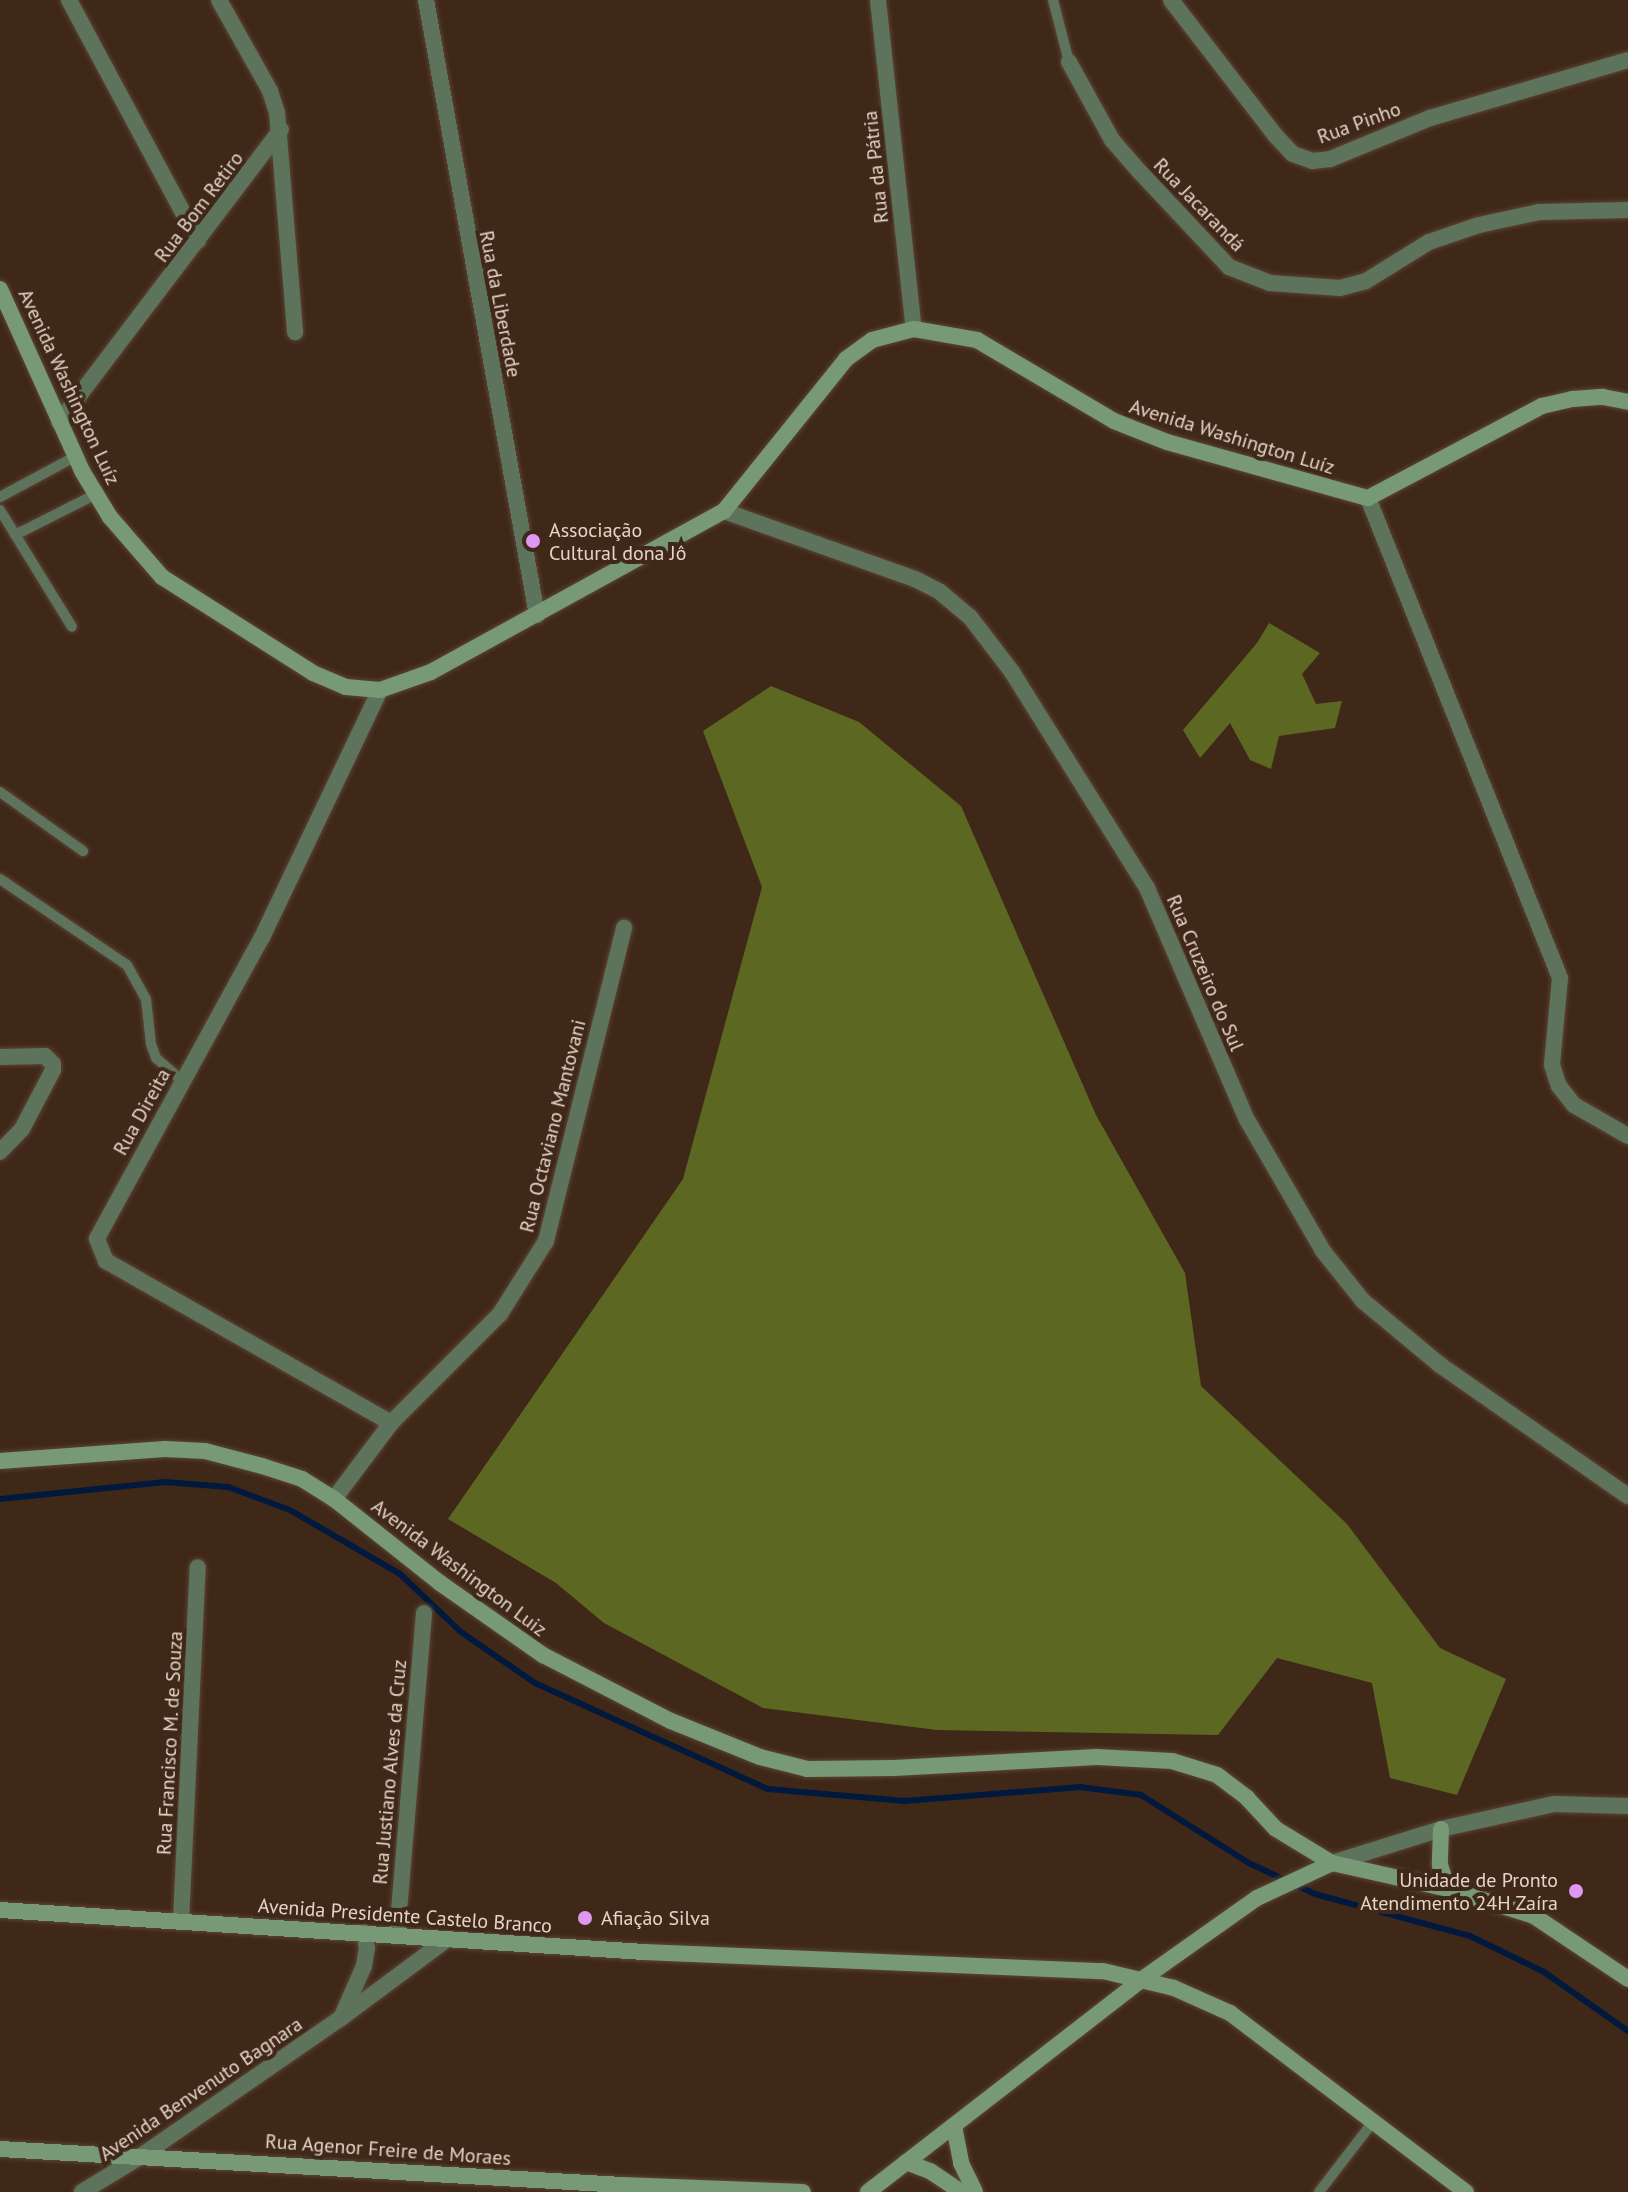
<!DOCTYPE html>
<html>
<head>
<meta charset="utf-8">
<style>
	body { margin:0 }
	#map { position:relative; width:1628px; height:2192px; overflow:hidden; background:#402818; font-family:"PT Sans",sans-serif }
	div>[style] { position:absolute }
	.forest>* { inset:0; background:#5c6822 }
	.stream>* { height:6px; margin:-3px; padding:0 3px; transform-origin:3px; border-radius:3px; background:#01193d }
	.roads { filter:drop-shadow(0 0 2px #5a4434) drop-shadow(0 0 2px #5a4434) }
	.lane>* { height:10px; margin:-5px; padding:0 5px; transform-origin:5px; border-radius:5px; background:#5e735c }
	.street>* { height:16px; margin:-8px; padding:0 8px; transform-origin:8px; border-radius:8px; background:#5e735c }
	.secondary>* { height:16px; margin:-8px; padding:0 8px; transform-origin:8px; border-radius:8px; background:#779975 }
	.dots>* { width:22px; height:22px; translate:-50% -50%; box-sizing:border-box; border:4px solid #402818; border-radius:50% }
	span { translate:-50% -50%; white-space:nowrap; text-align:center; line-height:1.15; -webkit-text-stroke:8px #402818; paint-order:stroke }
	.street-label { font-size:20px; color:#e4d4ca }
	.poi-label { font-size:20px; color:#e4d4ca }
	.left { translate:0 -50%; text-align:left }
	.right { translate:-100% -50%; text-align:right }
</style>
</head>
<body>
<div id="map">
	<div class="forest">
		<div style="clip-path:polygon(1269px 623px,1320px 653px,1302px 674px,1316px 704px,1342px 701px,1335px 728px,1279px 736px,1271px 769px,1250px 760px,1230px 723px,1200px 758px,1183px 730px,1257px 643px)"></div>
		<div style="clip-path:polygon(771px 686px,859px 722px,961px 806px,1096px 1115px,1185px 1273px,1201px 1386px,1347px 1524px,1440px 1648px,1506px 1679px,1457px 1795px,1390px 1778px,1372px 1683px,1277px 1658px,1218px 1735px,937px 1730px,763px 1708px,604px 1623px,556px 1583px,448px 1519px,683px 1179px,762px 887px,703px 731px)"></div>
	</div>
	<div class="stream">
		<div style="left:0;top:1499px;width:166px;rotate:-5.9deg"></div>
		<div style="left:165px;top:1482px;width:63px;rotate:4.5deg"></div>
		<div style="left:228px;top:1487px;width:66px;rotate:20.4deg"></div>
		<div style="left:290px;top:1510px;width:127px;rotate:30.2deg"></div>
		<div style="left:400px;top:1574px;width:84px;rotate:43.6deg"></div>
		<div style="left:461px;top:1632px;width:90px;rotate:34.6deg"></div>
		<div style="left:535px;top:1683px;width:256px;rotate:24.5deg"></div>
		<div style="left:768px;top:1789px;width:137px;rotate:5deg"></div>
		<div style="left:904px;top:1801px;width:177px;rotate:-4.5deg"></div>
		<div style="left:1080px;top:1787px;width:62px;rotate:7.5deg"></div>
		<div style="left:1141px;top:1795px;width:128px;rotate:32.2deg"></div>
		<div style="left:1249px;top:1863px;width:73px;rotate:25.2deg"></div>
		<div style="left:1315px;top:1894px;width:161px;rotate:15.2deg"></div>
		<div style="left:1470px;top:1936px;width:82px;rotate:25.9deg"></div>
		<div style="left:1544px;top:1972px;width:103px;rotate:35.1deg"></div>
	</div>
	<div class="roads">
		<div class="lane">
			<div style="left:1053px;top:0;width:64px;rotate:75.5deg"></div>
			<div style="left:0;top:497px;width:86px;rotate:-28.3deg"></div>
			<div style="left:0;top:510px;width:137px;rotate:58.4deg"></div>
			<div style="left:15px;top:535px;width:91px;rotate:-26.8deg"></div>
			<div style="left:0;top:792px;width:102px;rotate:35.4deg"></div>
			<div style="left:0;top:879px;width:153px;rotate:34.1deg"></div>
			<div style="left:127px;top:965px;width:39px;rotate:61deg"></div>
			<div style="left:146px;top:999px;width:45px;rotate:83.7deg"></div>
			<div style="left:151px;top:1044px;width:15px;rotate:70deg"></div>
			<div style="left:156px;top:1058px;width:35px;rotate:41deg"></div>
			<div style="left:1319px;top:2192px;width:88px;rotate:-52.4deg"></div>
		</div>
		<div class="street">
			<div style="left:69px;top:0;width:273px;rotate:61.8deg"></div>
			<div style="left:219px;top:0;width:104px;rotate:60.7deg"></div>
			<div style="left:270px;top:91px;width:22px;rotate:72deg"></div>
			<div style="left:277px;top:112px;width:221px;rotate:85.3deg"></div>
			<div style="left:426px;top:0;width:625px;rotate:79.77deg"></div>
			<div style="left:878px;top:0;width:331px;rotate:83.8deg"></div>
			<div style="left:1171px;top:0;width:170px;rotate:52.4deg"></div>
			<div style="left:1275px;top:135px;width:26px;rotate:47deg"></div>
			<div style="left:1293px;top:154px;width:20px;rotate:20deg"></div>
			<div style="left:1312px;top:161px;width:18px;rotate:-6deg"></div>
			<div style="left:1330px;top:159px;width:108px;rotate:-22.3deg"></div>
			<div style="left:1430px;top:118px;width:206px;rotate:-16.3deg"></div>
			<div style="left:1069px;top:62px;width:89px;rotate:61.1deg"></div>
			<div style="left:1112px;top:140px;width:41px;rotate:48.9deg"></div>
			<div style="left:1139px;top:171px;width:132px;rotate:46.8deg"></div>
			<div style="left:1229px;top:267px;width:44px;rotate:21.3deg"></div>
			<div style="left:1270px;top:283px;width:70px;rotate:4.1deg"></div>
			<div style="left:1340px;top:288px;width:27px;rotate:-15deg"></div>
			<div style="left:1366px;top:281px;width:74px;rotate:-31.8deg"></div>
			<div style="left:1429px;top:242px;width:53px;rotate:-18.8deg"></div>
			<div style="left:1479px;top:225px;width:61px;rotate:-12.2deg"></div>
			<div style="left:1539px;top:212px;width:89px;rotate:-1.3deg"></div>
			<div style="left:59px;top:422px;width:367px;rotate:-52.8deg"></div>
			<div style="left:1368px;top:498px;width:517px;rotate:68.2deg"></div>
			<div style="left:1560px;top:978px;width:87px;rotate:95.3deg"></div>
			<div style="left:1552px;top:1065px;width:22px;rotate:72deg"></div>
			<div style="left:1559px;top:1086px;width:24px;rotate:52deg"></div>
			<div style="left:1574px;top:1105px;width:62px;rotate:29.9deg"></div>
			<div style="left:724px;top:511px;width:203px;rotate:19.6deg"></div>
			<div style="left:915px;top:579px;width:28px;rotate:27deg"></div>
			<div style="left:940px;top:592px;width:39px;rotate:40deg"></div>
			<div style="left:970px;top:617px;width:69px;rotate:52.6deg"></div>
			<div style="left:1012px;top:672px;width:255px;rotate:58deg"></div>
			<div style="left:1147px;top:888px;width:250px;rotate:66.7deg"></div>
			<div style="left:1246px;top:1118px;width:154px;rotate:59.9deg"></div>
			<div style="left:1323px;top:1251px;width:64px;rotate:51.3deg"></div>
			<div style="left:1363px;top:1301px;width:100px;rotate:39.7deg"></div>
			<div style="left:1440px;top:1365px;width:229px;rotate:34.9deg"></div>
			<div style="left:380px;top:690px;width:274px;rotate:115.5deg"></div>
			<div style="left:262px;top:937px;width:344px;rotate:118.7deg"></div>
			<div style="left:97px;top:1239px;width:24px;rotate:68deg"></div>
			<div style="left:106px;top:1261px;width:328px;rotate:29.6deg"></div>
			<div style="left:0;top:1057px;width:45px;rotate:-1.3deg"></div>
			<div style="left:45px;top:1056px;width:11px;rotate:45deg"></div>
			<div style="left:53px;top:1064px;width:6px;rotate:90deg"></div>
			<div style="left:53px;top:1070px;width:67px;rotate:117.7deg"></div>
			<div style="left:22px;top:1129px;width:32px;rotate:134deg"></div>
			<div style="left:334px;top:1499px;width:95px;rotate:-53.1deg"></div>
			<div style="left:391px;top:1423px;width:154px;rotate:-45deg"></div>
			<div style="left:500px;top:1314px;width:86px;rotate:-57.8deg"></div>
			<div style="left:546px;top:1241px;width:323px;rotate:-76deg"></div>
			<div style="left:1332px;top:1863px;width:114px;rotate:-17.3deg"></div>
			<div style="left:1441px;top:1829px;width:116px;rotate:-12.5deg"></div>
			<div style="left:1554px;top:1804px;width:74px;rotate:1.5deg"></div>
			<div style="left:181px;top:1921px;width:354px;rotate:-87.3deg"></div>
			<div style="left:397px;top:1935px;width:323px;rotate:-85.2deg"></div>
			<div style="left:342px;top:2016px;width:55px;rotate:-66.3deg"></div>
			<div style="left:364px;top:1966px;width:18px;rotate:-81deg"></div>
			<div style="left:367px;top:1948px;width:16px;rotate:-101deg"></div>
			<div style="left:82px;top:2192px;width:66px;rotate:-31.3deg"></div>
			<div style="left:138px;top:2158px;width:247px;rotate:-34.6deg"></div>
			<div style="left:341px;top:2018px;width:131px;rotate:-36.6deg"></div>
		</div>
		<div class="secondary">
			<div style="left:0;top:289px;width:200px;rotate:65.7deg"></div>
			<div style="left:82px;top:471px;width:54px;rotate:58.7deg"></div>
			<div style="left:110px;top:517px;width:79px;rotate:49.1deg"></div>
			<div style="left:162px;top:577px;width:179px;rotate:32.4deg"></div>
			<div style="left:313px;top:673px;width:36px;rotate:23deg"></div>
			<div style="left:346px;top:687px;width:34px;rotate:5deg"></div>
			<div style="left:380px;top:690px;width:54px;rotate:-19.4deg"></div>
			<div style="left:431px;top:672px;width:334px;rotate:-28.8deg"></div>
			<div style="left:724px;top:511px;width:195px;rotate:-51.2deg"></div>
			<div style="left:846px;top:359px;width:32px;rotate:-36deg"></div>
			<div style="left:872px;top:340px;width:43px;rotate:-14.7deg"></div>
			<div style="left:914px;top:329px;width:64px;rotate:9.9deg"></div>
			<div style="left:977px;top:340px;width:159px;rotate:30.6deg"></div>
			<div style="left:1114px;top:421px;width:57px;rotate:21.6deg"></div>
			<div style="left:1167px;top:442px;width:209px;rotate:15.6deg"></div>
			<div style="left:1368px;top:498px;width:197px;rotate:-27.9deg"></div>
			<div style="left:1542px;top:406px;width:31px;rotate:-13deg"></div>
			<div style="left:1572px;top:399px;width:31px;rotate:-4deg"></div>
			<div style="left:1603px;top:397px;width:25px;rotate:11deg"></div>
			<div style="left:0;top:1461px;width:165px;rotate:-4.2deg"></div>
			<div style="left:165px;top:1449px;width:40px;rotate:2.9deg"></div>
			<div style="left:205px;top:1451px;width:59px;rotate:14.7deg"></div>
			<div style="left:262px;top:1466px;width:42px;rotate:18deg"></div>
			<div style="left:302px;top:1479px;width:38px;rotate:32deg"></div>
			<div style="left:334px;top:1499px;width:135px;rotate:38.4deg"></div>
			<div style="left:440px;top:1583px;width:126px;rotate:35deg"></div>
			<div style="left:543px;top:1655px;width:144px;rotate:27.3deg"></div>
			<div style="left:671px;top:1721px;width:96px;rotate:22deg"></div>
			<div style="left:760px;top:1757px;width:49px;rotate:14.3deg"></div>
			<div style="left:807px;top:1769px;width:87px;rotate:-0.7deg"></div>
			<div style="left:894px;top:1768px;width:203px;rotate:-3.1deg"></div>
			<div style="left:1097px;top:1757px;width:75px;rotate:3.1deg"></div>
			<div style="left:1172px;top:1761px;width:47px;rotate:17.3deg"></div>
			<div style="left:1217px;top:1775px;width:38px;rotate:37deg"></div>
			<div style="left:1247px;top:1798px;width:42px;rotate:46.9deg"></div>
			<div style="left:1276px;top:1829px;width:66px;rotate:31.3deg"></div>
			<div style="left:1332px;top:1863px;width:119px;rotate:12.6deg"></div>
			<div style="left:1448px;top:1889px;width:90px;rotate:17.4deg"></div>
			<div style="left:1534px;top:1916px;width:113px;rotate:33.8deg"></div>
			<div style="left:1441px;top:1829px;width:36px;rotate:92deg"></div>
			<div style="left:1440px;top:1865px;width:25px;rotate:72deg"></div>
			<div style="left:0;top:1910px;width:645px;rotate:3.73deg"></div>
			<div style="left:644px;top:1952px;width:459px;rotate:2.4deg"></div>
			<div style="left:1103px;top:1971px;width:73px;rotate:13.5deg"></div>
			<div style="left:1174px;top:1988px;width:61px;rotate:24.1deg"></div>
			<div style="left:1230px;top:2013px;width:296px;rotate:37.2deg"></div>
			<div style="left:954px;top:2126px;width:38px;rotate:79deg"></div>
			<div style="left:961px;top:2163px;width:32px;rotate:64deg"></div>
			<div style="left:0;top:2149px;width:623px;rotate:3.31deg"></div>
			<div style="left:622px;top:2185px;width:181px;rotate:2.2deg"></div>
			<div style="left:906px;top:2162px;width:26px;rotate:21deg"></div>
			<div style="left:930px;top:2171px;width:37px;rotate:34deg"></div>
			<div style="left:868px;top:2192px;width:346px;rotate:-37.8deg"></div>
			<div style="left:1141px;top:1980px;width:142px;rotate:-35.3deg"></div>
			<div style="left:1257px;top:1898px;width:83px;rotate:-25deg"></div>
		</div>
	</div>
	<div class="dots">
		<div style="left:533px;top:541px;background:#df98f1"></div>
		<div style="left:1576px;top:1891px;background:#df98f1"></div>
		<div style="left:585px;top:1918px;background:#df98f1"></div>
	</div>
	<div class="street-label">
		<span style="left:1359px;top:123px;rotate:-20deg">Rua Pinho</span>
		<span style="left:876px;top:167px;rotate:-96deg">Rua da Pátria</span>
		<span style="left:1199px;top:205px;rotate:46deg">Rua Jacarandá</span>
		<span style="left:199px;top:207px;rotate:-53deg">Rua Bom Retiro</span>
		<span style="left:500px;top:304px;rotate:79deg">Rua da Liberdade</span>
		<span style="left:69px;top:387px;rotate:65deg">Avenida Washington Luíz</span>
		<span style="left:1232px;top:437px;rotate:17deg">Avenida Washington Luíz</span>
		<span style="left:1205px;top:973px;rotate:67deg">Rua Cruzeiro do Sul</span>
		<span style="left:142px;top:1112px;rotate:-61deg">Rua Direita</span>
		<span style="left:553px;top:1126px;rotate:-76deg">Rua Octaviano Mantovani</span>
		<span style="left:459px;top:1568px;rotate:37deg">Avenida Washington Luiz</span>
		<span style="left:170px;top:1743px;rotate:-87deg">Rua Francisco M. de Souza</span>
		<span style="left:390px;top:1772px;rotate:-85deg">Rua Justiano Alves da Cruz</span>
		<span style="left:405px;top:1916px;rotate:4deg">Avenida Presidente Castelo Branco</span>
		<span style="left:201px;top:2089px;rotate:-34deg">Avenida Benvenuto Bagnara</span>
		<span style="left:388px;top:2150px;rotate:4deg">Rua Agenor Freire de Moraes</span>
	</div>
	<div class="poi-label">
		<span class="left" style="left:549px;top:542px">Associação<br>Cultural dona Jô</span>
		<span class="right" style="left:1558px;top:1892px">Unidade de Pronto<br>Atendimento 24H Zaíra</span>
		<span class="left" style="left:601px;top:1918px">Afiação Silva</span>
	</div>
</div>
</body>
</html>
